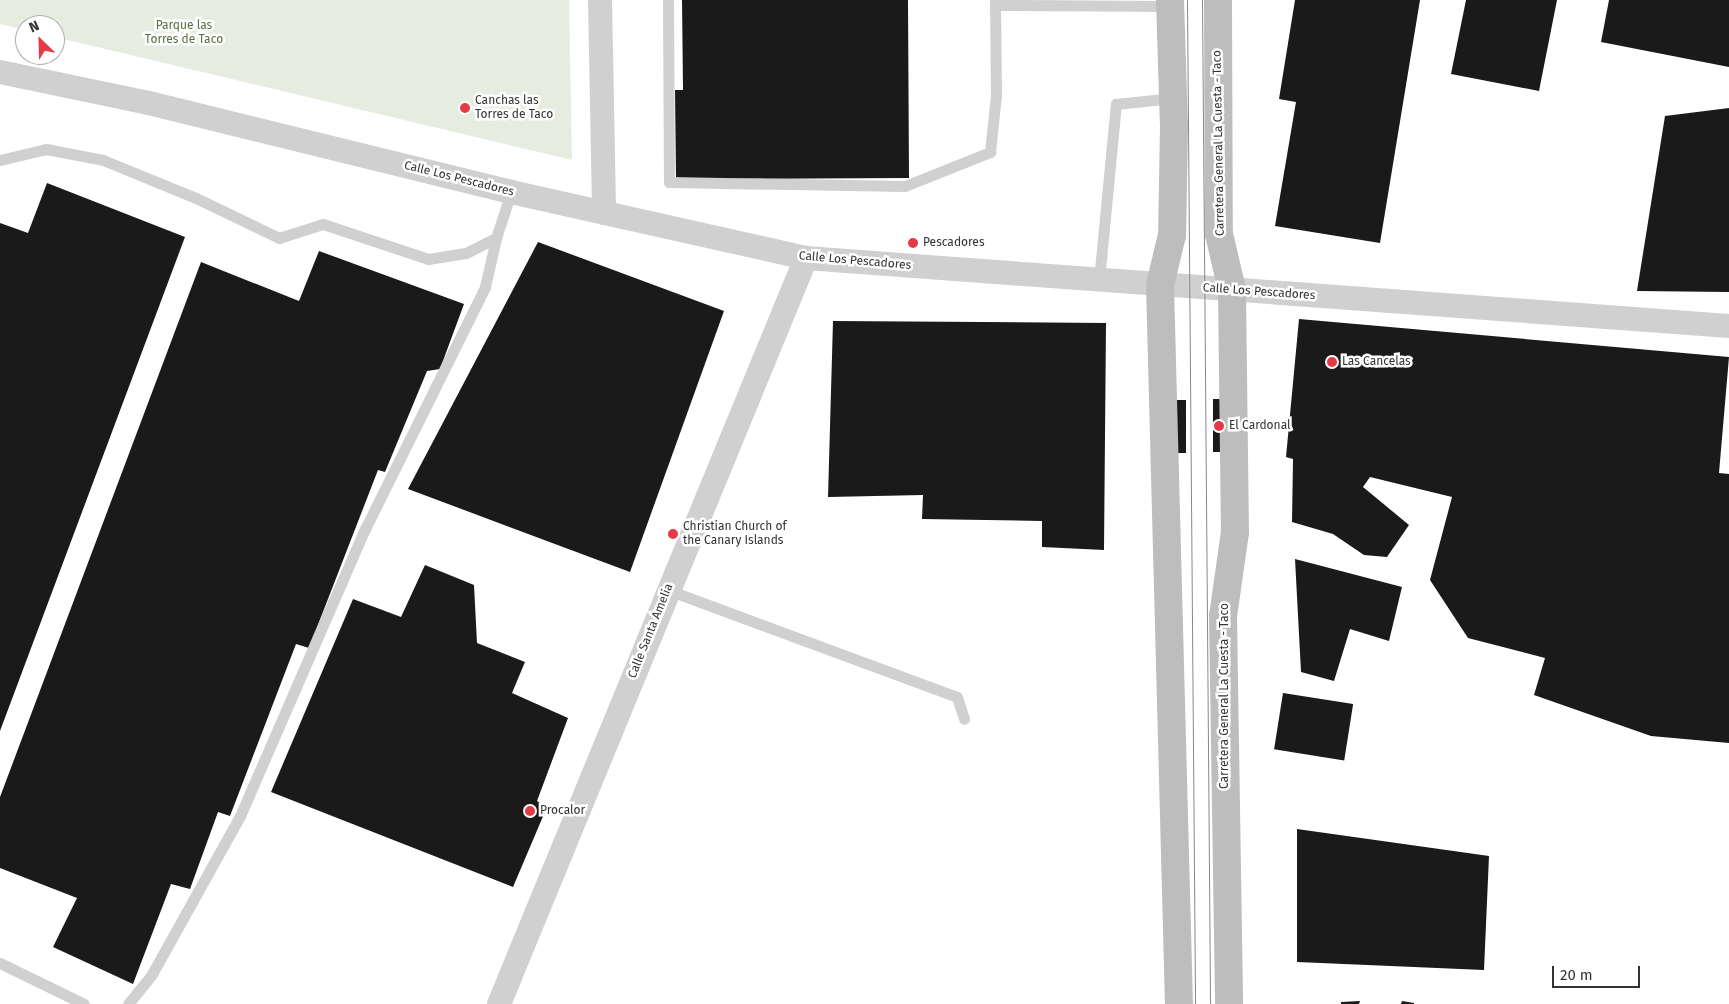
<!DOCTYPE html>
<html>
<head>
<meta charset="utf-8">
<style>
	body { margin:0 }
	#map { position:relative; width:1729px; height:1004px; overflow:hidden; background:#fff; font-family:"Fira Sans",sans-serif }
	div>[style] { position:absolute }
	.green>* { inset:0; background:#e6ecdf }
	.building>* { inset:0; background:#1a1a1a; transform-origin:0 0 }
	.service>* { height:11px; margin:-5.5px; padding:0 5.5px; transform-origin:5.5px; border-radius:5.5px; background:#d0d0d0 }
	.minor>* { height:24px; margin:-12px; padding:0 12px; transform-origin:12px; border-radius:12px; background:#d0d0d0 }
	.secondary>* { height:28px; margin:-14px; padding:0 14px; transform-origin:14px; border-radius:14px; background:#bdbdbd }
	.tram>* { height:1px; margin:-0.5px; padding:0 0.5px; transform-origin:0.5px; border-radius:0.5px; background:#888 }
	.dots>* { width:14px; height:14px; translate:-50% -50%; box-sizing:border-box; border:2px solid #fff; border-radius:50% }
	span { translate:-50% -50%; white-space:nowrap; text-align:center; line-height:1.15; -webkit-text-stroke:5px #fff; paint-order:stroke }
	.park-label { font-size:12px; color:#56703f }
	.poi-label { font-size:12px; color:#333 }
	.left { translate:0 -50%; text-align:left }
	.street-label { font-size:12px; color:#333 }
	.north { position:absolute; left:15px; top:15px; width:50px; height:50px; box-sizing:border-box; background:#fff; border:1px solid #adadad; border-radius:50%; rotate:336deg; font-size:14px; font-weight:700; line-height:20px; text-align:center; color:#333 }
	.north::after { content:''; display:block; margin:auto; width:18px; height:22px; background:#e63946; clip-path:polygon(50% 0,100% 100%,50% 72%,0 100%) }
	.scale { position:absolute; left:1552px; top:966px; width:88px; height:22px; box-sizing:border-box; border:2px solid #333; border-top:0; padding-left:6px; font-size:15px; line-height:18px; white-space:nowrap; color:#333; -webkit-text-stroke:4px #fff; paint-order:stroke }
</style>
</head>
<body>
<div id="map">
	<div class="green">
		<div style="clip-path:polygon(0 0,569px 0,572px 160px,55px 37px,55px 25px,25px 25px,25px 30px,0 24px)"></div>
	</div>
	<div class="building">
		<div style="clip-path:polygon(682px 0,908px 0,909px 178px,676px 179px,675px 90px,683px 90px)"></div>
		<div style="clip-path:polygon(1295px 0,1420px 0,1380px 243px,1275px 226px,1296px 102px,1279px 99px)"></div>
		<div style="clip-path:polygon(1466px 0,1557px 0,1539px 91px,1451px 74px)"></div>
		<div style="clip-path:polygon(1609px 0,1729px 0,1729px 67px,1601px 42px)"></div>
		<div style="clip-path:polygon(1729px 108px,1729px 292px,1637px 291px,1665px 116px)"></div>
		<div style="clip-path:polygon(47px 183px,185px 237px,0 731px,0 223px,28px 233px)"></div>
		<div style="clip-path:polygon(538px 242px,724px 311px,630px 572px,408px 489px)"></div>
		<div style="clip-path:polygon(319px 251px,464px 304px,440px 369px,427px 371px,385px 472px,378px 470px,309px 648px,296px 644px,230px 816px,218px 812px,190px 889px,171px 884px,133px 984px,53px 947px,77px 898px,0 868px,0 797px,201px 262px,299px 301px)"></div>
		<div style="clip-path:polygon(1299px 319px,1729px 357px,1719px 473px,1729px 474px,1729px 743px,1651px 736px,1534px 695px,1545px 658px,1468px 638px,1430px 580px,1452px 497px,1370px 477px,1363px 487px,1409px 525px,1387px 557px,1364px 555px,1333px 534px,1292px 522px,1293px 459px,1286px 457px)"></div>
		<div style="clip-path:polygon(833px 321px,1106px 323px,1104px 550px,1042px 547px,1042px 521px,922px 519px,923px 495px,828px 497px)"></div>
		<div style="left:1213px;top:399px;width:12px;height:53px"></div>
		<div style="left:1176px;top:400px;width:10px;height:53px"></div>
		<div style="clip-path:polygon(1295px 559px,1402px 587px,1389px 641px,1350px 629px,1334px 681px,1301px 672px)"></div>
		<div style="clip-path:polygon(425px 565px,474px 585px,477px 643px,525px 662px,512px 693px,568px 718px,537px 801px,547px 807px,513px 887px,271px 792px,353px 599px,401px 617px)"></div>
		<div style="left:1283px;top:693px;width:71px;height:57px;rotate:9deg"></div>
		<div style="clip-path:polygon(1297px 829px,1489px 856px,1484px 970px,1297px 962px)"></div>
		<div style="clip-path:polygon(1360px 1001px,1359px 1004px,1341px 1004px,1341px 1002px)"></div>
		<div style="clip-path:polygon(1402px 1001px,1414px 1003px,1414px 1004px,1401px 1004px)"></div>
	</div>
	<div class="service">
		<div style="left:668px;top:0;width:182px;rotate:89.7deg"></div>
		<div style="left:669px;top:182px;width:236px;rotate:1deg"></div>
		<div style="left:905px;top:186px;width:92px;rotate:-21.8deg"></div>
		<div style="left:990px;top:152px;width:57px;rotate:-84deg"></div>
		<div style="left:996px;top:95px;width:95px;rotate:-90.6deg"></div>
		<div style="left:995px;top:5px;width:175px;rotate:0.3deg"></div>
		<div style="left:0;top:160px;width:47px;rotate:-13.4deg"></div>
		<div style="left:46px;top:149px;width:58px;rotate:10.9deg"></div>
		<div style="left:103px;top:160px;width:100px;rotate:22.2deg"></div>
		<div style="left:196px;top:198px;width:92px;rotate:25.7deg"></div>
		<div style="left:279px;top:238px;width:46px;rotate:-17.7deg"></div>
		<div style="left:323px;top:224px;width:111px;rotate:18.4deg"></div>
		<div style="left:428px;top:259px;width:38px;rotate:-9deg"></div>
		<div style="left:466px;top:253px;width:34px;rotate:-27deg"></div>
		<div style="left:1099px;top:280px;width:177px;rotate:-84.5deg"></div>
		<div style="left:1116px;top:104px;width:57px;rotate:-6deg"></div>
		<div style="left:668px;top:590px;width:308px;rotate:20.3deg"></div>
		<div style="left:957px;top:697px;width:23px;rotate:72deg"></div>
		<div style="left:0;top:963px;width:93px;rotate:26deg"></div>
		<div style="left:128px;top:1004px;width:38px;rotate:-51deg"></div>
		<div style="left:152px;top:974px;width:181px;rotate:-60.9deg"></div>
		<div style="left:240px;top:816px;width:313px;rotate:-66.5deg"></div>
		<div style="left:365px;top:529px;width:270px;rotate:-63.6deg"></div>
		<div style="left:485px;top:287px;width:50px;rotate:-77.3deg"></div>
		<div style="left:496px;top:238px;width:48px;rotate:-71.9deg"></div>
	</div>
	<div class="minor">
		<div style="left:600px;top:0;width:213px;rotate:88.9deg"></div>
		<div style="left:0;top:72px;width:152px;rotate:11.8deg"></div>
		<div style="left:149px;top:103px;width:373px;rotate:13.8deg"></div>
		<div style="left:511px;top:192px;width:302px;rotate:12.6deg"></div>
		<div style="left:806px;top:258px;width:926px;rotate:4.21deg"></div>
		<div style="left:499px;top:1004px;width:807px;rotate:-67.63deg"></div>
	</div>
	<div class="secondary">
		<div style="left:1170px;top:0;width:125px;rotate:88.2deg"></div>
		<div style="left:1174px;top:125px;width:110px;rotate:91deg"></div>
		<div style="left:1172px;top:235px;width:51px;rotate:103.5deg"></div>
		<div style="left:1160px;top:285px;width:719px;rotate:88.49deg"></div>
		<div style="left:1218px;top:0;width:234px;rotate:89.8deg"></div>
		<div style="left:1219px;top:234px;width:57px;rotate:76.9deg"></div>
		<div style="left:1232px;top:290px;width:242px;rotate:89.3deg"></div>
		<div style="left:1235px;top:532px;width:85px;rotate:98.1deg"></div>
		<div style="left:1223px;top:616px;width:388px;rotate:89.1deg"></div>
	</div>
	<div class="tram">
		<div style="left:1187px;top:0;width:1004px;rotate:89.54deg"></div>
		<div style="left:1202px;top:0;width:1004px;rotate:89.54deg"></div>
	</div>
	<div class="dots">
		<div style="left:465px;top:108px;background:#e63946"></div>
		<div style="left:913px;top:243px;background:#e63946"></div>
		<div style="left:1332px;top:362px;background:#e63946"></div>
		<div style="left:1219px;top:426px;background:#e63946"></div>
		<div style="left:673px;top:534px;background:#e63946"></div>
		<div style="left:530px;top:811px;background:#e63946"></div>
	</div>
	<div class="park-label">
		<span style="left:184px;top:33px">Parque las<br>Torres de Taco</span>
	</div>
	<div class="poi-label">
		<span class="left" style="left:475px;top:108px">Canchas las<br>Torres de Taco</span>
		<span class="left" style="left:923px;top:243px">Pescadores</span>
		<span class="left" style="left:1342px;top:362px">Las Cancelas</span>
		<span class="left" style="left:1229px;top:426px">El Cardonal</span>
		<span class="left" style="left:683px;top:534px">Christian Church of<br>the Canary Islands</span>
		<span class="left" style="left:540px;top:811px">Procalor</span>
	</div>
	<div class="street-label">
		<span style="left:1219px;top:143px;rotate:-91deg">Carretera General La Cuesta - Taco</span>
		<span style="left:459px;top:179px;rotate:14deg">Calle Los Pescadores</span>
		<span style="left:855px;top:261px;rotate:5deg">Calle Los Pescadores</span>
		<span style="left:1259px;top:292px;rotate:4deg">Calle Los Pescadores</span>
		<span style="left:651px;top:631px;rotate:-68deg">Calle Santa Amelia</span>
		<span style="left:1225px;top:696px;rotate:-90deg">Carretera General La Cuesta - Taco</span>
	</div>
	<div class="north">N</div>
	<div class="scale">20 m</div>
</div>
</body>
</html>
